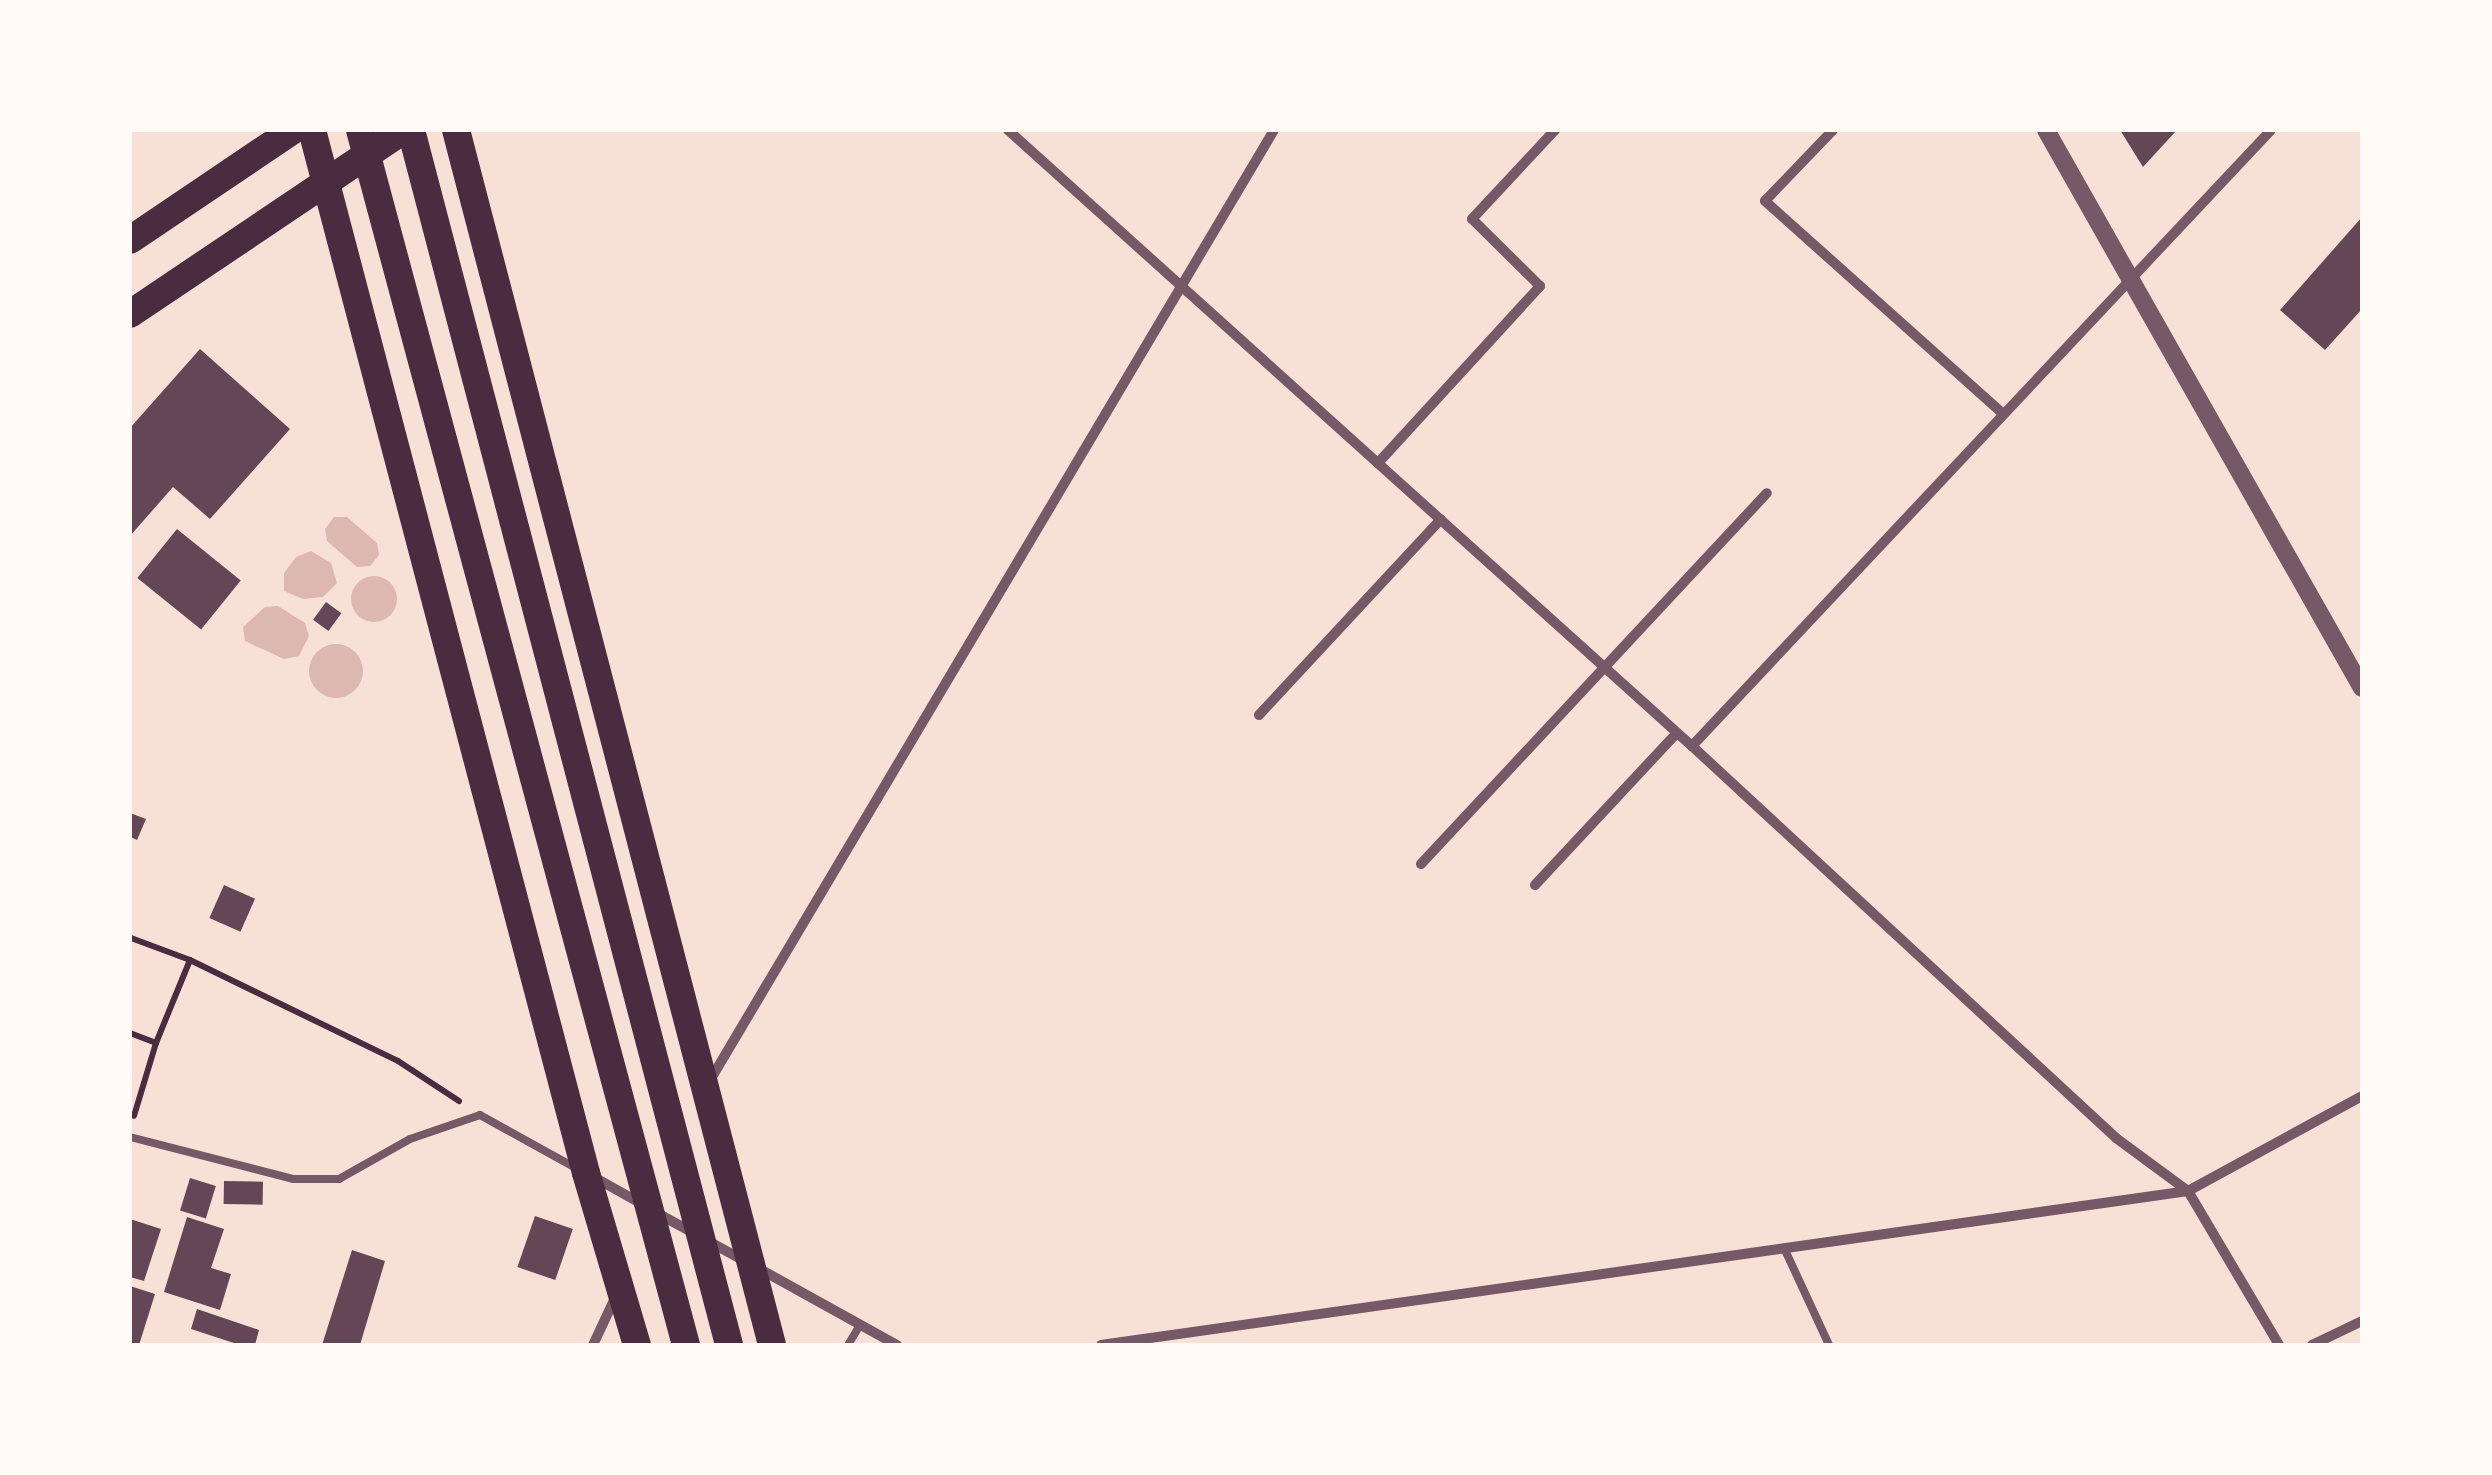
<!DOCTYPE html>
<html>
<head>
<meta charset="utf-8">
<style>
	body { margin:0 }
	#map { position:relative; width:2492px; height:1475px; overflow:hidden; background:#f7e1d7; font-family:"IBM Plex Serif",serif }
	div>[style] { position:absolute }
	.water>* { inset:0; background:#dcb8b0 }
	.round { border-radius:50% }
	.building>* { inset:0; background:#644757; transform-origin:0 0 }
	.path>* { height:6px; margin:-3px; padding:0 3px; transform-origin:3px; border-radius:3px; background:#4a2c40 }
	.service>* { height:8px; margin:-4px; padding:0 4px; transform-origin:4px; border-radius:4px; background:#755966 }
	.minor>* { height:10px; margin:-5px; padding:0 5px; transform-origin:5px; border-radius:5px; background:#755966 }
	.tertiary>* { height:18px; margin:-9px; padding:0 9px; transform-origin:9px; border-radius:9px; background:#755966 }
	.trunk>* { height:28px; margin:-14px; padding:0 14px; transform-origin:14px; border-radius:14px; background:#4a2c40 }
	span { translate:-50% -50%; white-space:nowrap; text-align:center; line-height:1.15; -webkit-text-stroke:8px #fffaf5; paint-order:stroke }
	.frame { position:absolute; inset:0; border:132px solid #fffaf5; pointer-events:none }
</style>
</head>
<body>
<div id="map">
	<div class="water">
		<div style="clip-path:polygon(334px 517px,347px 517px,377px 543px,379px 555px,370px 566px,357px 567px,327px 541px,325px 529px)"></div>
		<div style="clip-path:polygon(311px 551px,331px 563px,337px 583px,323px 597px,303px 599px,284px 591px,284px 573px,296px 557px)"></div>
		<div class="round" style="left:351px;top:576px;width:46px;height:46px"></div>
		<div style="clip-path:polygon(278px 606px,305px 623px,309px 636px,299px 656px,284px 659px,245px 641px,243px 627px,265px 607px)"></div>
		<div class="round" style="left:309px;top:644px;width:54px;height:54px"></div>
	</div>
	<div class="building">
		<div style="clip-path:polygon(2120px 130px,2177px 130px,2143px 167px)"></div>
		<div style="clip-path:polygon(2362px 217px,2362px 309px,2325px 350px,2280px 310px)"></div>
		<div style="clip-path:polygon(200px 349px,290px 429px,210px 519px,173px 487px,130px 536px,130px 428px)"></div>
		<div style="left:177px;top:529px;width:82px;height:63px;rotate:39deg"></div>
		<div style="left:326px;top:602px;width:19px;height:22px;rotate:36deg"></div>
		<div style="clip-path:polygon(130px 813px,146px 819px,137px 840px,130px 837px)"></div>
		<div style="left:224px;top:885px;width:34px;height:36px;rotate:24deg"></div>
		<div style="left:190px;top:1178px;width:27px;height:34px;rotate:17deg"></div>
		<div style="left:224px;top:1181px;width:39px;height:23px;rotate:1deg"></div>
		<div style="left:535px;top:1216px;width:40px;height:54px;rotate:19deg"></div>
		<div style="clip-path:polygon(187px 1217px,224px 1229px,211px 1268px,231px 1274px,220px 1310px,164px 1292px)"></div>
		<div style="clip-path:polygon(130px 1219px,161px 1229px,144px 1281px,130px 1277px)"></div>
		<div style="clip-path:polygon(352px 1250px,385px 1261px,360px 1345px,322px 1345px)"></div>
		<div style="clip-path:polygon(130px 1286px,155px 1294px,139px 1345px,130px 1345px)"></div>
		<div style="clip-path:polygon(197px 1309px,259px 1330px,255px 1345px,240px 1345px,191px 1329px)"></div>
	</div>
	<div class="path">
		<div style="left:131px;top:938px;width:63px;rotate:20.4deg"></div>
		<div style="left:190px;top:960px;width:90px;rotate:112.3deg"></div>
		<div style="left:190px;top:960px;width:231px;rotate:25.9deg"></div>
		<div style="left:398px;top:1061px;width:73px;rotate:33.3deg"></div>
		<div style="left:130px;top:1033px;width:28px;rotate:21deg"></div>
		<div style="left:156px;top:1043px;width:76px;rotate:106.8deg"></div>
	</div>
	<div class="service">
		<div style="left:130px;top:1137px;width:169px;rotate:14.4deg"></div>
		<div style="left:294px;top:1179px;width:45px"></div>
		<div style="left:339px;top:1179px;width:81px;rotate:-29.4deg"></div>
		<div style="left:410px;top:1139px;width:74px;rotate:-18.9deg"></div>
		<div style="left:480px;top:1115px;width:112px;rotate:28.9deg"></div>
		<div style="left:1785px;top:1250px;width:105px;rotate:65.1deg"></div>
		<div style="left:848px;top:1345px;width:23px;rotate:-59deg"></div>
	</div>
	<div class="minor">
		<div style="left:1008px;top:130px;width:920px;rotate:42.01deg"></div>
		<div style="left:1692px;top:746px;width:577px;rotate:42.75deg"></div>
		<div style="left:2116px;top:1138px;width:89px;rotate:36.4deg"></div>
		<div style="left:2188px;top:1191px;width:179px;rotate:59.4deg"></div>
		<div style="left:1833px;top:130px;width:98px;rotate:133.8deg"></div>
		<div style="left:1765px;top:201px;width:317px;rotate:41.8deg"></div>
		<div style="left:1378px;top:463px;width:240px;rotate:-47.5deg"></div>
		<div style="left:1540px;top:286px;width:95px;rotate:-135.4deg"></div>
		<div style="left:1472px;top:219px;width:122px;rotate:-47deg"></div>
		<div style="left:1259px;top:715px;width:267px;rotate:-47.1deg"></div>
		<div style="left:1692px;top:746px;width:845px;rotate:-46.77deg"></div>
		<div style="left:1421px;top:864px;width:507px;rotate:-47deg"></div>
		<div style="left:1535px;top:885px;width:205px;rotate:-47deg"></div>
		<div style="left:709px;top:1082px;width:1107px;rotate:-59.31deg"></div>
		<div style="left:592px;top:1176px;width:57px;rotate:29.2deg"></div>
		<div style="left:657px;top:1213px;width:98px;rotate:28.7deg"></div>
		<div style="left:758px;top:1268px;width:159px;rotate:29deg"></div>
		<div style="left:593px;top:1345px;width:54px;rotate:-64.9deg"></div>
		<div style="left:1101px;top:1345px;width:1098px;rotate:-8.06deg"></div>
		<div style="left:2188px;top:1191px;width:198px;rotate:-28.6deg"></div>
		<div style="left:2312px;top:1345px;width:55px;rotate:-25.6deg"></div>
	</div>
	<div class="tertiary">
		<div style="left:2046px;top:130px;width:641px;rotate:60.48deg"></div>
	</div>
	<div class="trunk">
		<div style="left:312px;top:130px;width:1078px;rotate:75.28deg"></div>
		<div style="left:586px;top:1173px;width:179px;rotate:73.5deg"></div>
		<div style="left:360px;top:130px;width:1258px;rotate:74.98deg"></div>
		<div style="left:411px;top:130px;width:1256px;rotate:75.33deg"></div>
		<div style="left:456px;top:130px;width:1255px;rotate:75.42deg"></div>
		<div style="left:130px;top:240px;width:197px;rotate:-34deg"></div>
		<div style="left:130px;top:314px;width:330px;rotate:-33.9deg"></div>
	</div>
	<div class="frame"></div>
</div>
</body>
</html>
